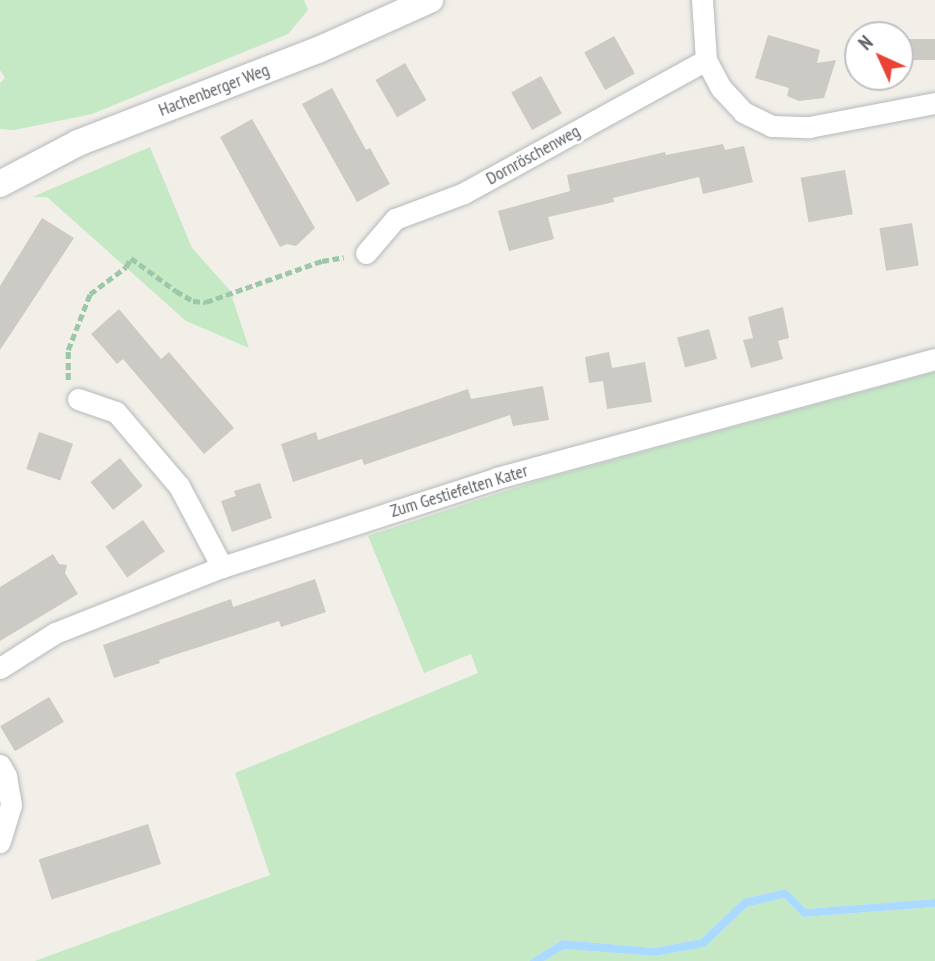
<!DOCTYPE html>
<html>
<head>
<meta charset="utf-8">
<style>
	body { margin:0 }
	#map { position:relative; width:935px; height:961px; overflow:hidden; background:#f1efe8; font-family:"PT Sans Narrow",sans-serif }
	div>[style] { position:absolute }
	.green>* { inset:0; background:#c5e8c5 }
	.water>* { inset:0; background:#aadaff }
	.building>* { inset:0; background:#cccac5; transform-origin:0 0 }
	.path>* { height:4.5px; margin-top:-2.25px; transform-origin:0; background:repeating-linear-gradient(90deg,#9cc7a9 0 7px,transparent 0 10.5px) }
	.roads { filter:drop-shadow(0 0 2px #b5b8bc) drop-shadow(0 0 2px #b5b8bc) }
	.minor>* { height:21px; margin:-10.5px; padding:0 10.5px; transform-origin:10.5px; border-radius:10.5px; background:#fff }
	.tertiary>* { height:26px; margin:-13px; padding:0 13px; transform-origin:13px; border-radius:13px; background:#fff }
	span { translate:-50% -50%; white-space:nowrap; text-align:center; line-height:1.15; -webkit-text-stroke:6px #fff; paint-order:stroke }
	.street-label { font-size:18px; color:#5f6368 }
	.north { position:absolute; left:844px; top:21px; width:70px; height:70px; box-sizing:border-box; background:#fff; border:2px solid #bfc1c3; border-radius:50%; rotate:315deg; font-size:19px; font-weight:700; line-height:28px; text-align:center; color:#5f6368 }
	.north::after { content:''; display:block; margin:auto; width:24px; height:32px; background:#ea4335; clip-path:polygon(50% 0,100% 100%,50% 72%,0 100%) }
</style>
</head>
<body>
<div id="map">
	<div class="green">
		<div style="clip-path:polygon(0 0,304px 0,308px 10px,288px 34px,92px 114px,14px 130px,0 129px,0 83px,5px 78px,0 70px)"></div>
		<div style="clip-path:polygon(150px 147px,192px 248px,235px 296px,232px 297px,249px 348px,186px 321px,47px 197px,32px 197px)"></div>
		<div style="clip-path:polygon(935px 372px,935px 899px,806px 909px,786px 889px,743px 899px,701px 939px,654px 948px,562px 940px,529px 961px,35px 961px,270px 875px,235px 773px,478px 673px,471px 654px,424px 673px,368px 536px,536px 481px)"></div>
		<div style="clip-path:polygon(784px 898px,803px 917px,935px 907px,935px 961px,544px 961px,564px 949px,655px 956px,705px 947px,747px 907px)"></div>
	</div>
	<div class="water">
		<div style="clip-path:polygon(786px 889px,806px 909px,935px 899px,935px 907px,803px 917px,784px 898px,747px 907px,705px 947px,655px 956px,564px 949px,544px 961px,529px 961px,562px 940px,654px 948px,701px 939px,743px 899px)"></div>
	</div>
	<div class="building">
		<div style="clip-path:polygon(768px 35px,820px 50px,817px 63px,836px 60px,824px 98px,799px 101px,787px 96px,789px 88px,755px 78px)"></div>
		<div style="left:614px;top:36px;width:43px;height:34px;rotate:61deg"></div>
		<div style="left:935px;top:39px;width:21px;height:35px;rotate:90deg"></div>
		<div style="left:405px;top:63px;width:43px;height:34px;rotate:60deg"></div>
		<div style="left:541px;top:76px;width:43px;height:34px;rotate:61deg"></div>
		<div style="clip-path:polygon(332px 88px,366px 150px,370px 148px,390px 184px,357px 202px,302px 104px)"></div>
		<div style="clip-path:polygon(252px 119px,315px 228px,296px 246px,287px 244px,280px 247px,220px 137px)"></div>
		<div style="clip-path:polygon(723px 144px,725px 150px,744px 146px,753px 182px,703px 194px,699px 177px,613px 198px,614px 202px,548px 217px,554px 239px,509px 251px,498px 211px,570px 191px,567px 175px,665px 152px,666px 155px)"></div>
		<div style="left:845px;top:170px;width:45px;height:45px;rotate:80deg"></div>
		<div style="clip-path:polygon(42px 218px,74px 238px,0 350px,0 286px)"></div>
		<div style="left:912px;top:223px;width:43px;height:33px;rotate:81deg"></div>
		<div style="clip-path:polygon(783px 307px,789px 338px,778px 341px,783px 359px,751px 368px,743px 340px,753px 338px,748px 317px)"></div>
		<div style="clip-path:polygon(119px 309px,161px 359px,169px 352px,234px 428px,204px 454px,123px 359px,117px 364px,91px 334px)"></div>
		<div style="left:709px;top:329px;width:31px;height:33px;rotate:75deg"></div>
		<div style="clip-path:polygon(609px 352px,612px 368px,645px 362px,652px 402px,607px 409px,603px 381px,589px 383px,585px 357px)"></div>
		<div style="clip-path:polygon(543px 386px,549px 420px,513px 426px,510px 415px,364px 465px,362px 459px,293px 482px,281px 444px,316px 432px,318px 440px,468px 389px,471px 399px)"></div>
		<div style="left:39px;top:432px;width:36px;height:39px;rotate:19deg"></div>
		<div style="left:120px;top:458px;width:36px;height:38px;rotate:51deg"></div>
		<div style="clip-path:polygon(260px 483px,272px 518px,232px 532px,221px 501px,236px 496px,234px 491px)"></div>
		<div style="left:143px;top:520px;width:38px;height:46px;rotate:55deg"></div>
		<div style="clip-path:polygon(53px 554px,59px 564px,67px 565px,65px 573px,78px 594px,0 641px,0 587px)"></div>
		<div style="clip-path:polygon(315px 579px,326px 612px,281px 627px,279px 621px,159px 660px,160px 663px,114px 678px,103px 645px,231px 599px,233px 607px)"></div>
		<div style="left:49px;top:697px;width:29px;height:57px;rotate:59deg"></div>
		<div style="left:148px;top:824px;width:42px;height:115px;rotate:72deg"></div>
	</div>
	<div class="path">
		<div style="left:68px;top:380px;width:30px;rotate:-90deg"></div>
		<div style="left:68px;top:350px;width:60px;rotate:-68.6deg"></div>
		<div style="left:90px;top:294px;width:45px;rotate:-36.9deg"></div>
		<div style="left:126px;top:267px;width:10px;rotate:-61deg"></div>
		<div style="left:131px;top:258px;width:56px;rotate:36.3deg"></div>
		<div style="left:176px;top:291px;width:20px;rotate:30deg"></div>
		<div style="left:193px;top:301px;width:13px;rotate:4deg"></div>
		<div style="left:206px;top:302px;width:123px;rotate:-19.5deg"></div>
		<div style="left:322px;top:261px;width:22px;rotate:-10deg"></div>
	</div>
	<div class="roads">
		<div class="minor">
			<div style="left:706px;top:60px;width:32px;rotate:62deg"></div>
			<div style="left:721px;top:88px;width:33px;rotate:47deg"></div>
			<div style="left:743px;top:112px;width:32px;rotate:26deg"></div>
			<div style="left:772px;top:126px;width:37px;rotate:2deg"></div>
			<div style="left:809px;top:127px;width:128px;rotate:-10.8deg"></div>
			<div style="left:366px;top:253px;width:45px;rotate:-49.5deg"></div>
			<div style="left:395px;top:219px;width:74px;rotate:-20.6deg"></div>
			<div style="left:464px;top:193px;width:276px;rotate:-28.8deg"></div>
			<div style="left:706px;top:60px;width:60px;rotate:-93.8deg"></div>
			<div style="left:78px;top:399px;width:40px;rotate:18.9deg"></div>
			<div style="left:116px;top:412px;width:97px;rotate:49.6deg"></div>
			<div style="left:179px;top:486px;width:92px;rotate:62deg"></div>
			<div style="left:0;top:668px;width:65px;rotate:-32.5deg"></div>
			<div style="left:55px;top:633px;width:180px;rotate:-21.6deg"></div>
			<div style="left:222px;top:567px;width:289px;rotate:-17.9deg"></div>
			<div style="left:497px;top:478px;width:454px;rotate:-15.2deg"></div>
			<div style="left:0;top:765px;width:13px;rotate:61deg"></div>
			<div style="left:6px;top:776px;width:29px;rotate:80deg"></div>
			<div style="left:11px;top:805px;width:39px;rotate:107deg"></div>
		</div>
		<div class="tertiary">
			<div style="left:0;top:184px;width:88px;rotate:-27.7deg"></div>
			<div style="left:78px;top:143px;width:257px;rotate:-21.2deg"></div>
			<div style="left:318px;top:50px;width:123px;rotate:-24.1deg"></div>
		</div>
	</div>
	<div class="street-label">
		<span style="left:214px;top:90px;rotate:-21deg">Hachenberger Weg</span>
		<span style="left:533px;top:155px;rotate:-29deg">Dornröschenweg</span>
		<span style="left:459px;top:491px;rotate:-17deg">Zum Gestiefelten Kater</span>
	</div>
	<div class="north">N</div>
</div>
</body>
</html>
